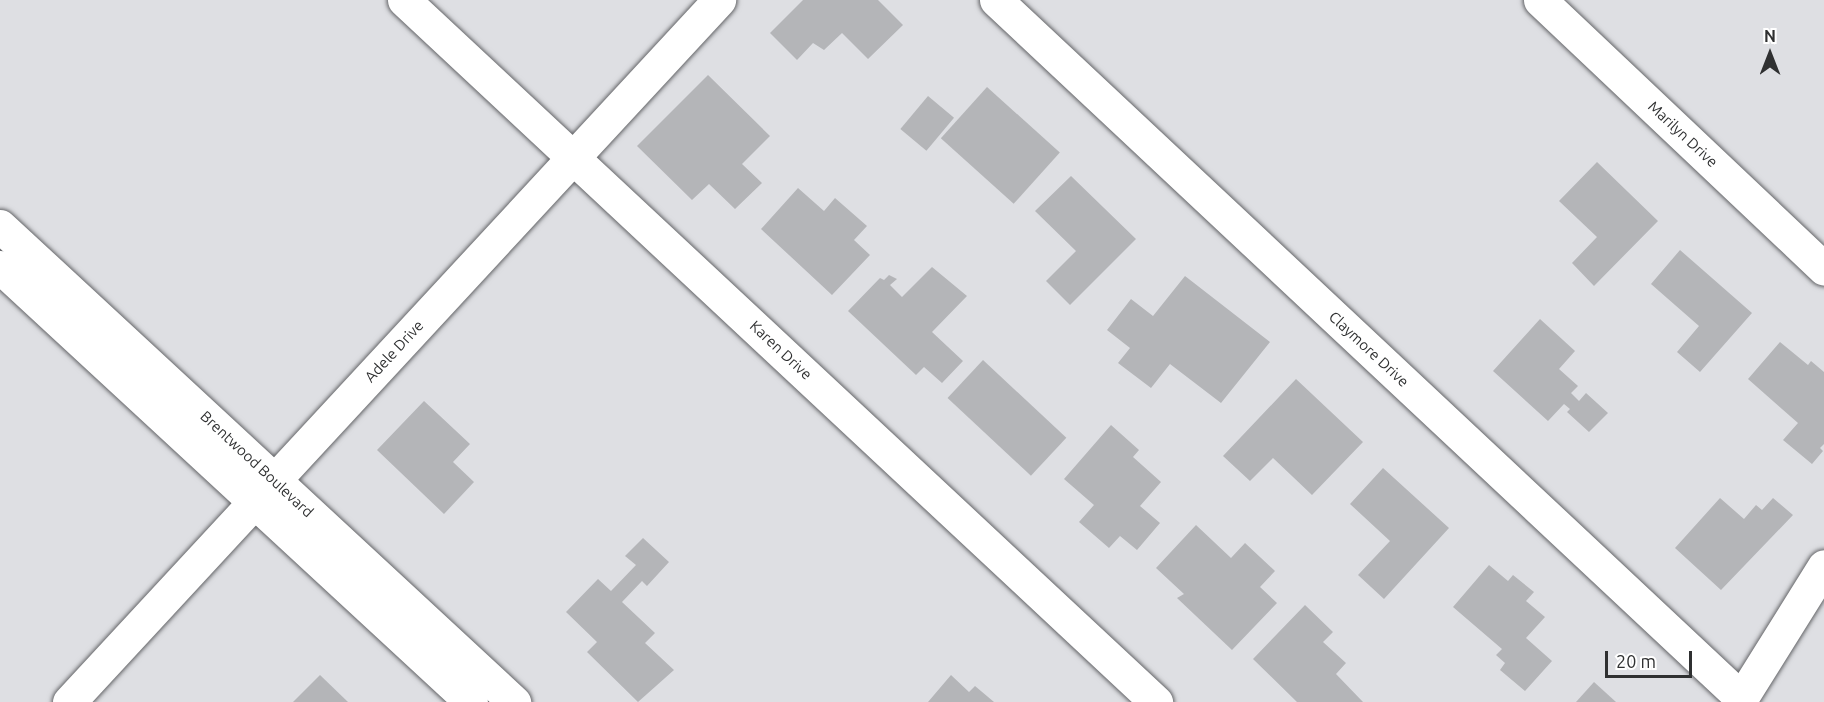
<!DOCTYPE html>
<html>
<head>
<meta charset="utf-8">
<style>
	body { margin:0 }
	#map { position:relative; width:1824px; height:702px; overflow:hidden; background:#dedfe3; font-family:Ubuntu,sans-serif }
	div>[style] { position:absolute }
	.building>* { inset:0; background:#b4b5b8; transform-origin:0 0 }
	.roads { filter:drop-shadow(0 0 2px #646568) drop-shadow(0 0 2px #646568) }
	.minor>* { height:33px; margin:-16.5px; padding:0 16.5px; transform-origin:16.5px; border-radius:16.5px; background:#fff }
	span { translate:-50% -50%; white-space:nowrap; text-align:center; line-height:1.15; -webkit-text-stroke:6px #fff; paint-order:stroke }
	.street-label { font-size:15px; color:#2f3031 }
	.north { position:absolute; left:1740px; top:24px; width:60px; height:60px; -webkit-text-stroke:4px #fff; paint-order:stroke; rotate:0deg; font-size:16px; font-weight:700; line-height:24px; text-align:center; color:#2f3031 }
	.north::after { content:''; display:block; margin:auto; width:21px; height:27px; background:#2f3031; clip-path:polygon(50% 0,100% 100%,50% 72%,0 100%) }
	.scale { position:absolute; left:1605px; top:651px; width:87px; height:27px; box-sizing:border-box; border:3px solid #2f3031; border-top:0; padding-left:8px; font-size:18px; line-height:21px; white-space:nowrap; color:#2f3031; -webkit-text-stroke:4px #fff; paint-order:stroke }
</style>
</head>
<body>
<div id="map">
	<div class="building">
		<div style="clip-path:polygon(803px 0,878px 0,903px 25px,868px 59px,842px 33px,824px 50px,813px 43px,797px 60px,770px 33px)"></div>
		<div style="clip-path:polygon(708px 75px,770px 136px,742px 164px,762px 183px,735px 209px,709px 184px,692px 200px,637px 146px)"></div>
		<div style="left:987px;top:87px;width:98px;height:69px;rotate:42deg"></div>
		<div style="left:928px;top:96px;width:34px;height:43px;rotate:40deg"></div>
		<div style="clip-path:polygon(1597px 162px,1658px 221px,1594px 286px,1572px 263px,1597px 237px,1559px 201px)"></div>
		<div style="clip-path:polygon(1071px 176px,1136px 239px,1070px 305px,1046px 281px,1076px 251px,1035px 211px)"></div>
		<div style="clip-path:polygon(798px 188px,824px 211px,835px 198px,867px 226px,854px 240px,870px 255px,832px 295px,761px 229px)"></div>
		<div style="clip-path:polygon(1680px 250px,1752px 313px,1700px 372px,1677px 352px,1699px 326px,1651px 284px)"></div>
		<div style="clip-path:polygon(932px 267px,967px 296px,932px 332px,963px 361px,942px 383px,924px 367px,916px 375px,848px 311px,880px 278px,884px 280px,889px 275px,897px 279px,890px 285px,902px 297px)"></div>
		<div style="clip-path:polygon(1185px 276px,1270px 342px,1221px 403px,1170px 364px,1151px 388px,1118px 363px,1130px 348px,1107px 330px,1131px 299px,1153px 316px)"></div>
		<div style="clip-path:polygon(1540px 319px,1575px 351px,1559px 369px,1578px 386px,1571px 393px,1579px 401px,1586px 393px,1608px 413px,1589px 432px,1567px 412px,1570px 409px,1564px 404px,1548px 421px,1493px 371px)"></div>
		<div style="clip-path:polygon(1780px 342px,1808px 365px,1811px 361px,1824px 372px,1824px 444px,1820px 448px,1823px 451px,1812px 464px,1783px 440px,1798px 423px,1748px 379px)"></div>
		<div style="left:983px;top:360px;width:114px;height:52px;rotate:43deg"></div>
		<div style="clip-path:polygon(1296px 379px,1363px 442px,1312px 495px,1273px 458px,1250px 481px,1223px 456px)"></div>
		<div style="clip-path:polygon(424px 401px,470px 444px,453px 462px,474px 482px,444px 514px,377px 450px)"></div>
		<div style="clip-path:polygon(1111px 425px,1139px 450px,1133px 457px,1161px 482px,1140px 506px,1160px 523px,1137px 550px,1120px 536px,1109px 548px,1079px 522px,1094px 505px,1064px 479px)"></div>
		<div style="clip-path:polygon(1383px 468px,1449px 528px,1384px 599px,1358px 575px,1390px 541px,1350px 504px)"></div>
		<div style="clip-path:polygon(1720px 498px,1744px 519px,1756px 505px,1762px 510px,1773px 498px,1793px 515px,1721px 590px,1675px 548px)"></div>
		<div style="clip-path:polygon(1196px 525px,1231px 558px,1245px 543px,1275px 571px,1260px 587px,1277px 603px,1232px 650px,1177px 598px,1184px 594px,1156px 568px)"></div>
		<div style="clip-path:polygon(643px 538px,669px 562px,647px 586px,642px 581px,622px 602px,655px 633px,645px 643px,674px 670px,638px 702px,587px 652px,597px 642px,566px 612px,598px 579px,611px 591px,636px 565px,625px 556px)"></div>
		<div style="clip-path:polygon(1489px 565px,1508px 581px,1513px 575px,1534px 592px,1526px 601px,1545px 617px,1526px 638px,1552px 661px,1525px 691px,1500px 670px,1505px 663px,1496px 655px,1502px 649px,1453px 607px)"></div>
		<div style="clip-path:polygon(1305px 605px,1333px 632px,1323px 642px,1346px 663px,1336px 674px,1363px 702px,1297px 702px,1253px 659px)"></div>
		<div style="clip-path:polygon(320px 675px,348px 702px,293px 702px)"></div>
		<div style="clip-path:polygon(951px 675px,969px 692px,975px 686px,994px 702px,928px 702px)"></div>
		<div style="clip-path:polygon(1594px 682px,1616px 702px,1576px 702px)"></div>
	</div>
	<div class="roads">
		<div class="minor">
			<div style="left:404px;top:0;width:1029px;rotate:43.03deg"></div>
			<div style="left:996px;top:0;width:1021px;rotate:43.13deg"></div>
			<div style="left:1540px;top:0;width:391px;rotate:43.4deg"></div>
			<div style="left:0;top:226px;width:701px;rotate:42.8deg"></div>
			<div style="left:0;top:267px;width:641px;rotate:42.72deg"></div>
			<div style="left:69px;top:702px;width:957px;rotate:-47.2deg"></div>
			<div style="left:1739px;top:702px;width:160px;rotate:-58deg"></div>
		</div>
	</div>
	<div class="street-label">
		<span style="left:1683px;top:134px;rotate:43deg">Marilyn Drive</span>
		<span style="left:1369px;top:349px;rotate:43deg">Claymore Drive</span>
		<span style="left:781px;top:350px;rotate:43deg">Karen Drive</span>
		<span style="left:394px;top:351px;rotate:-47deg">Adele Drive</span>
		<span style="left:257px;top:464px;rotate:43deg">Brentwood Boulevard</span>
	</div>
	<div class="north">N</div>
	<div class="scale">20 m</div>
</div>
</body>
</html>
